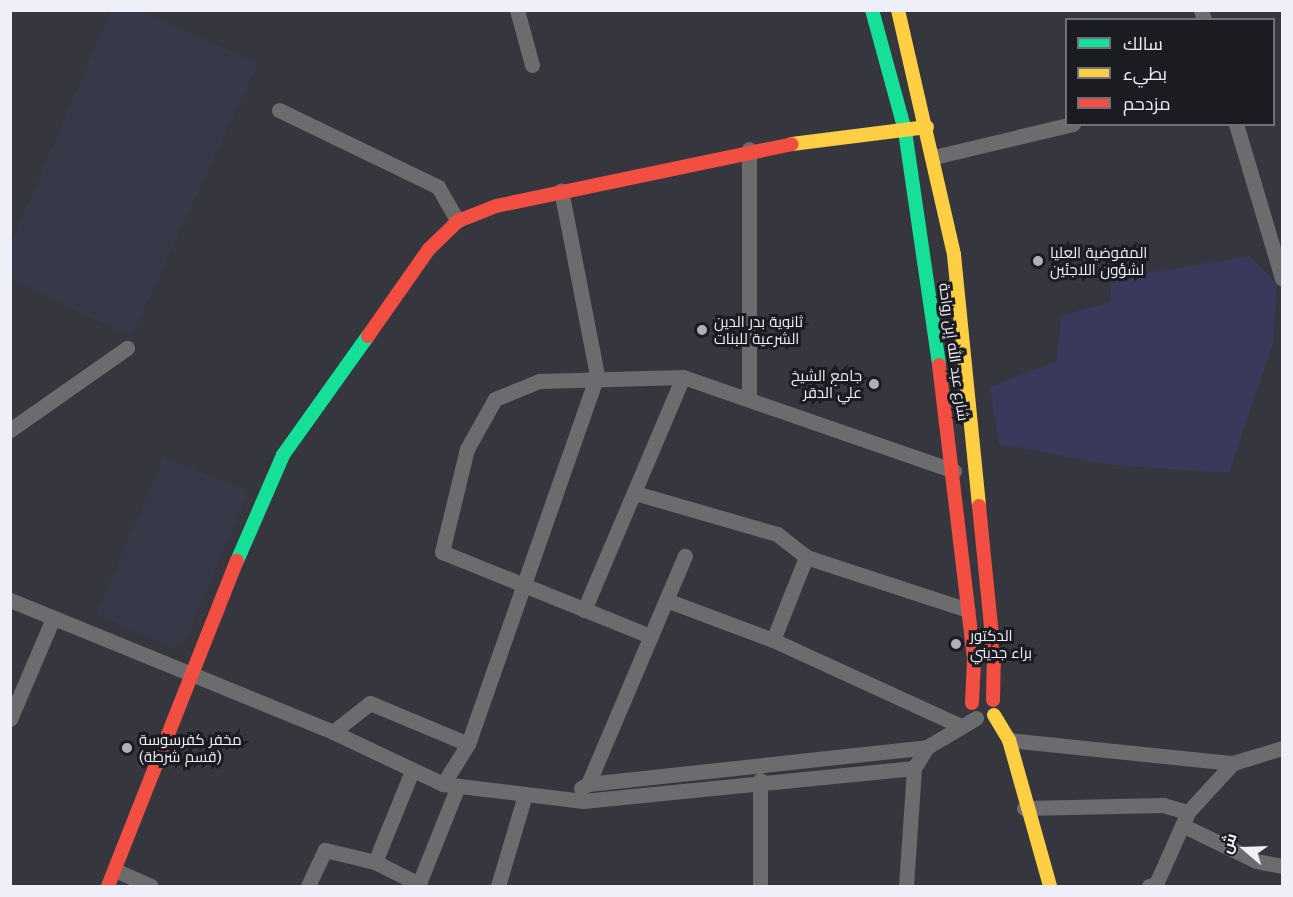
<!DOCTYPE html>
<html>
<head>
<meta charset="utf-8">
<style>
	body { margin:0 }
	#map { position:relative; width:1293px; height:897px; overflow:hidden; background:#36373e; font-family:"Libre Baskerville",Cairo,serif }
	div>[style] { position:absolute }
	.built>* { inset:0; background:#373949 }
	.green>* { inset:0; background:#393a5b }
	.street>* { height:15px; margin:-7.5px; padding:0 7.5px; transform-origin:7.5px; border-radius:7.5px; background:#6c6c6e }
	.fast>* { height:14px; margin:-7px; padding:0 7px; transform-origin:7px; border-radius:7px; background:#16e098 }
	.slow>* { height:14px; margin:-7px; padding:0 7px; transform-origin:7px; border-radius:7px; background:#ffcf43 }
	.jam>* { height:14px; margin:-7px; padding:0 7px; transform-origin:7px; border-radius:7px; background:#f24e42 }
	.dots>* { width:16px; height:16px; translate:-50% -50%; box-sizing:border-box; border:3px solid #1b1c22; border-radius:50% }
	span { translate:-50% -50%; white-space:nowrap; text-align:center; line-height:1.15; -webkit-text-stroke:6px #1b1c22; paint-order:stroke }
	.poi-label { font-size:15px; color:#eeeff8 }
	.left { translate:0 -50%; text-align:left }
	.right { translate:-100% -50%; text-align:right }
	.street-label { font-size:15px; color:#eeeff8 }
	.frame { position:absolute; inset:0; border:12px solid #eeeff8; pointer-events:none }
	.legend { position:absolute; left:1065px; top:18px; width:210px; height:108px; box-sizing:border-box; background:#1b1c22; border:2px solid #6f7078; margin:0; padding:8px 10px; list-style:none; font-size:18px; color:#eeeff8 }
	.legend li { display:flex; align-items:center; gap:12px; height:30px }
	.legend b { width:30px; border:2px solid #6f7078 }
	.north { position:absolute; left:1215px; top:819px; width:60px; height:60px; -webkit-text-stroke:4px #1b1c22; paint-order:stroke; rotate:289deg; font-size:16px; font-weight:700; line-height:24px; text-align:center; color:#eeeff8 }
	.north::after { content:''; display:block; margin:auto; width:21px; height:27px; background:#eeeff8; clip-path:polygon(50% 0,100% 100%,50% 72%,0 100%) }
</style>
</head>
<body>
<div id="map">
	<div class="built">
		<div style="clip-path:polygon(111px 11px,142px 11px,258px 63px,131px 337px,11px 279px,11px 243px)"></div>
		<div style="clip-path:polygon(164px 457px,248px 492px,186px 640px,173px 648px,96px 614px)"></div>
	</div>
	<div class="green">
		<div style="clip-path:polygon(1249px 256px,1277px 284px,1273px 343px,1229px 473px,1114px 465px,999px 444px,990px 387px,1057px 361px,1061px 316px,1111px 302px,1111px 279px)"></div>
	</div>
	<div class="street">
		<div style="left:517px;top:10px;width:57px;rotate:74.7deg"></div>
		<div style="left:1201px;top:10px;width:10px;rotate:73deg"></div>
		<div style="left:279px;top:110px;width:177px;rotate:25.8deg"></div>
		<div style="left:438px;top:187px;width:39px;rotate:60deg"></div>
		<div style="left:1236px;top:124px;width:161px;rotate:73.4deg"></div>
		<div style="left:749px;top:149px;width:247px;rotate:90deg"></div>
		<div style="left:934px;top:157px;width:143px;rotate:-13.4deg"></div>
		<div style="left:10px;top:430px;width:143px;rotate:-35deg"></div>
		<div style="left:635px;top:493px;width:148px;rotate:16.1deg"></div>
		<div style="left:777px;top:534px;width:37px;rotate:38deg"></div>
		<div style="left:806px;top:557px;width:170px;rotate:18.1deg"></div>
		<div style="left:10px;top:600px;width:349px;rotate:22.2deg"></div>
		<div style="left:333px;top:732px;width:122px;rotate:25.3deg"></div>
		<div style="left:443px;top:784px;width:141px;rotate:6.9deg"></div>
		<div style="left:583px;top:801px;width:333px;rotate:-5.7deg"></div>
		<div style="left:666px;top:600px;width:114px;rotate:20.5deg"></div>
		<div style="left:773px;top:640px;width:205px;rotate:24.6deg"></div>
		<div style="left:584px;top:610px;width:253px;rotate:-67deg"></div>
		<div style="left:650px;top:636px;width:224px;rotate:-158deg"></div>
		<div style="left:442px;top:552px;width:106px;rotate:-76.4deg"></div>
		<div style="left:467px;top:449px;width:57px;rotate:-60.8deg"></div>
		<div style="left:495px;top:399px;width:48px;rotate:-22.2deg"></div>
		<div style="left:539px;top:381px;width:144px;rotate:-1.6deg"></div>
		<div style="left:683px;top:377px;width:287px;rotate:19.1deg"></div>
		<div style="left:773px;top:640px;width:89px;rotate:-68.3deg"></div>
		<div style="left:10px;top:719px;width:110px;rotate:-66.9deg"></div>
		<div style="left:333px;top:732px;width:47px;rotate:-38.1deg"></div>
		<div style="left:370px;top:703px;width:106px;rotate:22.7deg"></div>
		<div style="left:1009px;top:740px;width:225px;rotate:5.9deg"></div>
		<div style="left:1233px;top:763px;width:51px;rotate:-17deg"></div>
		<div style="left:443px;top:784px;width:47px;rotate:-58deg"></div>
		<div style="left:468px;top:744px;width:391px;rotate:-70.7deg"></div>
		<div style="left:597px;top:375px;width:188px;rotate:-101deg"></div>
		<div style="left:588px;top:784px;width:341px;rotate:-6.2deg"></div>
		<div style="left:581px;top:788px;width:8px;rotate:-30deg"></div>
		<div style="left:588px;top:784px;width:248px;rotate:-67deg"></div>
		<div style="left:1024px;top:808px;width:139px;rotate:-1.2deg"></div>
		<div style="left:1163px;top:805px;width:26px;rotate:16deg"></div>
		<div style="left:1182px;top:825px;width:82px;rotate:25.9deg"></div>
		<div style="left:1256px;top:861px;width:26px;rotate:11deg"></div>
		<div style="left:375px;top:862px;width:98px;rotate:-67.9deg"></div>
		<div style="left:115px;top:870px;width:39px;rotate:24deg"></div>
		<div style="left:308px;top:886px;width:40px;rotate:-65deg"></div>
		<div style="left:325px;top:850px;width:51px;rotate:13.5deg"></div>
		<div style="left:375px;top:862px;width:49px;rotate:26.6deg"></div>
		<div style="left:418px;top:886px;width:108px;rotate:-68.2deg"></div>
		<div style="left:498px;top:886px;width:95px;rotate:-73.5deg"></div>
		<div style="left:760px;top:886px;width:106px;rotate:-90deg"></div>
		<div style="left:906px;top:886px;width:118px;rotate:-86.1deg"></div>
		<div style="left:914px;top:768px;width:25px;rotate:-58deg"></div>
		<div style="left:927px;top:747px;width:57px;rotate:-30.6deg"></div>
		<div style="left:1149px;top:886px;width:7px;rotate:-16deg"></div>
		<div style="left:1156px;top:884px;width:79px;rotate:-66deg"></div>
		<div style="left:1188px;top:812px;width:67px;rotate:-47.4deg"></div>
	</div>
	<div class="fast">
		<div style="left:872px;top:10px;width:125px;rotate:74.7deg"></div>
		<div style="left:905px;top:131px;width:236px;rotate:81.7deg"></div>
		<div style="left:237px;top:561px;width:116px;rotate:-66.5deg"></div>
		<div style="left:283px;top:455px;width:146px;rotate:-54.5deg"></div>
	</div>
	<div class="slow">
		<div style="left:898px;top:10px;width:251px;rotate:77.1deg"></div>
		<div style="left:954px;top:255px;width:252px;rotate:84.3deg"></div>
		<div style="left:792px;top:144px;width:136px;rotate:-7.2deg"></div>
		<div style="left:994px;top:715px;width:29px;rotate:59deg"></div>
		<div style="left:1009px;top:740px;width:152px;rotate:74.3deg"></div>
	</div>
	<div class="jam">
		<div style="left:368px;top:336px;width:106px;rotate:-55deg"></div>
		<div style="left:429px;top:249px;width:40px;rotate:-44deg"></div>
		<div style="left:458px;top:221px;width:41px;rotate:-21.5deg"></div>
		<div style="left:496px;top:206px;width:302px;rotate:-11.8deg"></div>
		<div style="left:939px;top:365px;width:297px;rotate:83.2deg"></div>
		<div style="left:974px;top:660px;width:43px;rotate:92.7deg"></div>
		<div style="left:979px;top:506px;width:150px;rotate:84.3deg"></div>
		<div style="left:994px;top:655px;width:45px;rotate:91.3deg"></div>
		<div style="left:108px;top:886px;width:350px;rotate:-68.4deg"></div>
	</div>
	<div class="dots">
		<div style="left:1038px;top:261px;background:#aeafb7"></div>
		<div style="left:702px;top:330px;background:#aeafb7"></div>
		<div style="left:874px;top:384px;background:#aeafb7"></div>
		<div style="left:956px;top:644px;background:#aeafb7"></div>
		<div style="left:127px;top:748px;background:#aeafb7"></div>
	</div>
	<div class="poi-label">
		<span class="left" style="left:1050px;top:261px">المفوضية العليا<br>لشؤون اللاجئين</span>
		<span class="left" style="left:714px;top:330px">ثانوية بدر الدين<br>الشرعية للبنات</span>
		<span class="right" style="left:862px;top:384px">جامع الشيخ<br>علي الدقر</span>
		<span class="left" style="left:970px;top:644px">الدكتور<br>براء جديني</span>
		<span class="left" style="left:139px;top:748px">مخفر كفرسوسة<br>(قسم شرطة)</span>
	</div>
	<div class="street-label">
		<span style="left:954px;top:352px;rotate:82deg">شارع عبد الله إبن رواحة</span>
	</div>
	<div class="frame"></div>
	<ul class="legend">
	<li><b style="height:8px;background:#16e098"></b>سالك</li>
	<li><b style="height:8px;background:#ffcf43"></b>بطيء</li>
	<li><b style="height:8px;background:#f24e42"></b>مزدحم</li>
	</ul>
	<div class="north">ش</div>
</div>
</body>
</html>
